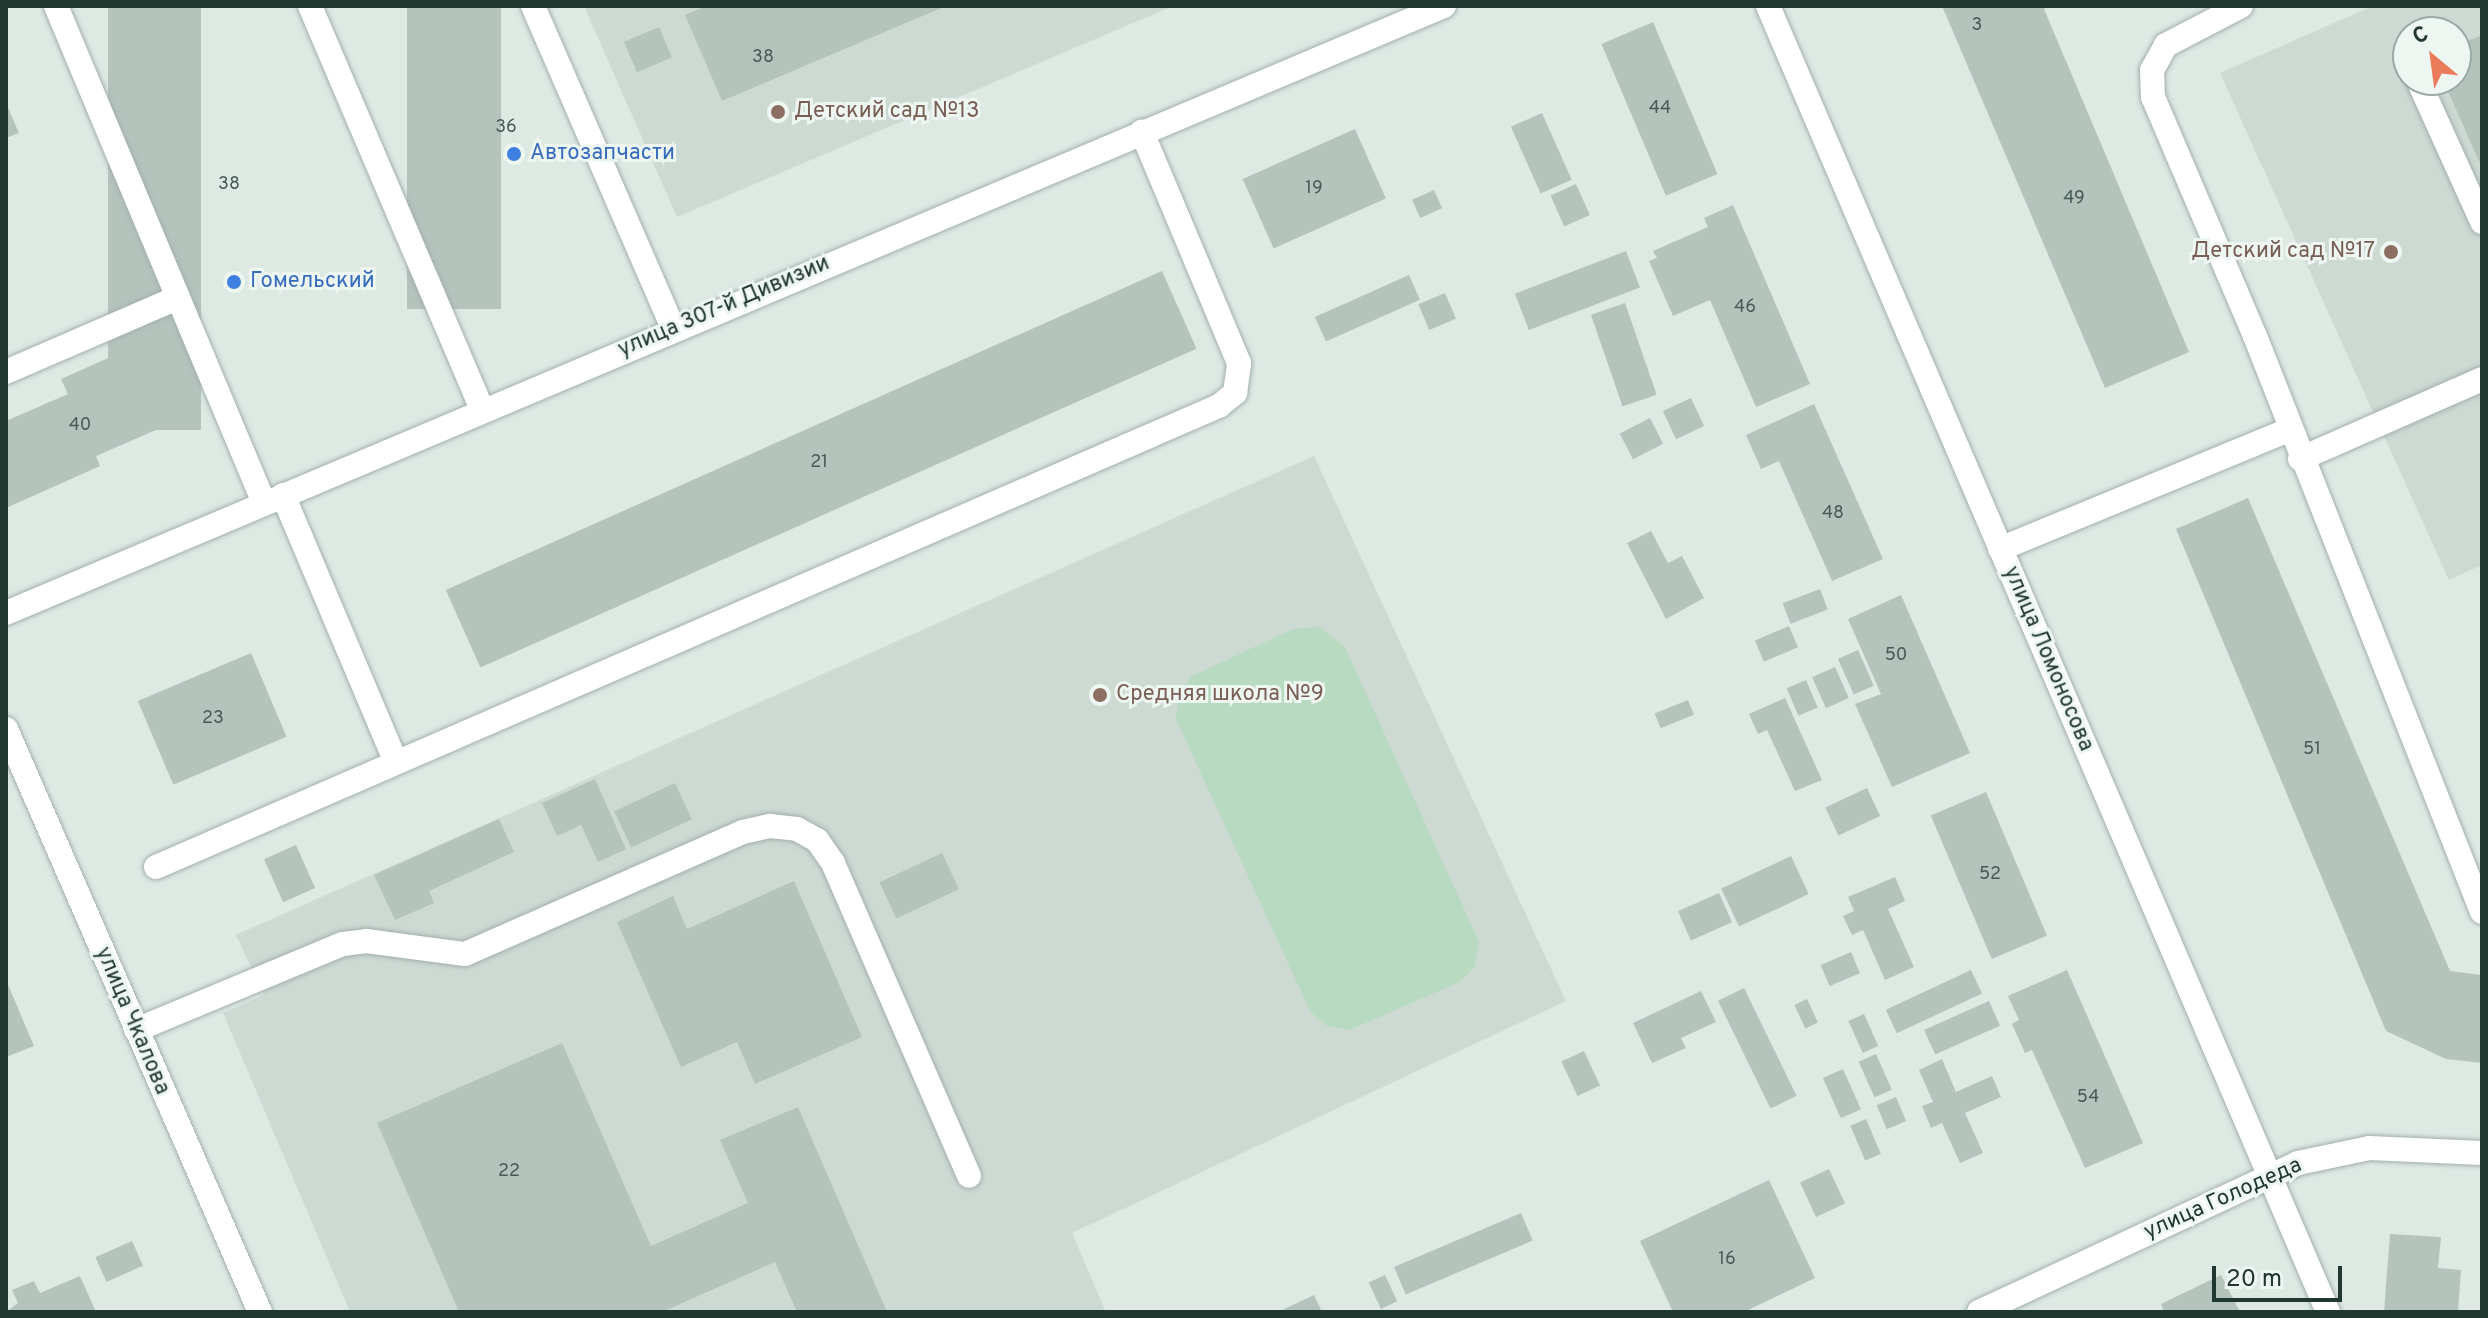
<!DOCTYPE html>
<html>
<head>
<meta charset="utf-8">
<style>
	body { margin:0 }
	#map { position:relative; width:2488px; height:1318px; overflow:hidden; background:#dee9e4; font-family:Overpass,sans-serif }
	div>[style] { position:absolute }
	.built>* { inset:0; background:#cdd9d3 }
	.green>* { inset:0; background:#b8dac0 }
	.building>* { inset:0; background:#b4c4bd; transform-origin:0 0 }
	.roads { filter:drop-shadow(0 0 2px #a2b0ab) drop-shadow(0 0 2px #a2b0ab) }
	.lane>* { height:24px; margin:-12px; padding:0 12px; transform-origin:12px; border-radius:12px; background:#fff }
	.street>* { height:24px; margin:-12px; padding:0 12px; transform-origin:12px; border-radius:12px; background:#fff }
	.secondary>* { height:24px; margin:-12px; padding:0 12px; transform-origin:12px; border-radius:12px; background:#fff }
	.dots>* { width:22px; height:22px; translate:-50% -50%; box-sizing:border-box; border:4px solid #eef6f2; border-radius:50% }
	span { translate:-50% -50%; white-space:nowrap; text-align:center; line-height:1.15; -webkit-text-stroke:6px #eef6f2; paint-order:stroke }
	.number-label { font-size:18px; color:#465b54 }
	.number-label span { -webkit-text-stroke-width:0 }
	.education-label { font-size:22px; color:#785e54 }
	.left { translate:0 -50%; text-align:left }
	.right { translate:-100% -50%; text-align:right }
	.shop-label { font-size:22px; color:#366cbe }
	.street-label { font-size:22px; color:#213831 }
	.frame { position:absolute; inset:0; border:8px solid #213831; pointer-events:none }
	.north { position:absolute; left:2392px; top:16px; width:80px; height:80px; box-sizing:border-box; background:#eef6f2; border:2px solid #9caaa5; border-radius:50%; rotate:331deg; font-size:22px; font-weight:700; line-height:32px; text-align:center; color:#213831 }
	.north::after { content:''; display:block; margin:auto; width:28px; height:36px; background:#eb7b5b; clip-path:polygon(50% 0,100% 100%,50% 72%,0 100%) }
	.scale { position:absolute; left:2212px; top:1266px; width:130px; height:36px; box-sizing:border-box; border:4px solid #213831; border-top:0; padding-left:10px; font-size:24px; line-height:28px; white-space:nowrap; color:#213831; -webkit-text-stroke:6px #eef6f2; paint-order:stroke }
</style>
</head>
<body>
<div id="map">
	<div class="built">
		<div style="clip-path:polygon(584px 6px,1173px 6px,677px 217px)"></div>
		<div style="clip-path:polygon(evenodd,2373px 6px,2482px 6px,2482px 565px,2449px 580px,2220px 73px,2373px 6px,2408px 32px,2456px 32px,2456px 80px,2408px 80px,2408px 32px)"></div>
		<div style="clip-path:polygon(1314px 456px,1566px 1001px,1072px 1233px,1106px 1312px,350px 1312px,223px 1013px,264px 995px,236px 935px)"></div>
	</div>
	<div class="green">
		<div style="clip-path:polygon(1320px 627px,1345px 647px,1479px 942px,1475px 966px,1460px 982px,1349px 1030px,1325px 1025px,1310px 1011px,1176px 719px,1179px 692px,1192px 676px,1293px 629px)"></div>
	</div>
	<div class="building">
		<div style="left:108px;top:6px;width:93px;height:424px"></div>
		<div style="left:407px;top:6px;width:94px;height:303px"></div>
		<div style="clip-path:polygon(706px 6px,946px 6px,722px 101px,685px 15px)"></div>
		<div style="clip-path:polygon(1942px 6px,2050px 6px,2044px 9px,2189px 352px,2105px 388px)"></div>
		<div style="left:1653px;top:22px;width:165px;height:56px;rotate:67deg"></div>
		<div style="left:659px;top:27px;width:33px;height:38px;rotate:67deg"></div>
		<div style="clip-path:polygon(2482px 35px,2482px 168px,2443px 80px,2456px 80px,2456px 46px)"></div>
		<div style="clip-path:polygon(6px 103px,19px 133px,6px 138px)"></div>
		<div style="left:1542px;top:113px;width:73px;height:34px;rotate:66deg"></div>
		<div style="left:1355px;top:129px;width:76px;height:123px;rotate:66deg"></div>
		<div style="left:1576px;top:184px;width:34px;height:28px;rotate:66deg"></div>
		<div style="left:1434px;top:190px;width:20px;height:24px;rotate:66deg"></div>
		<div style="clip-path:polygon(1733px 205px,1810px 384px,1756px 407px,1710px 300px,1673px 316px,1649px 261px,1657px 258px,1653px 251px,1708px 227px,1704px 218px)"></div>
		<div style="left:1626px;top:251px;width:39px;height:119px;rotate:69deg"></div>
		<div style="left:1162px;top:271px;width:85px;height:784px;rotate:66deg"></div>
		<div style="left:1409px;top:275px;width:27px;height:103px;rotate:66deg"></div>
		<div style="left:1445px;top:293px;width:28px;height:29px;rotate:67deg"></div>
		<div style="left:1625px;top:303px;width:97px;height:36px;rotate:71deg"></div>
		<div style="clip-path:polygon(122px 352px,156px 430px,96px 456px,100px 466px,6px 508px,6px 421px,68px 394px,61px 379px)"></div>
		<div style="left:1691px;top:398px;width:31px;height:31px;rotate:65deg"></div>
		<div style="clip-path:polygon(1814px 404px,1883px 559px,1832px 581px,1779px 461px,1761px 469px,1746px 435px)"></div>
		<div style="left:1650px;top:418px;width:29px;height:34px;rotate:63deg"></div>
		<div style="clip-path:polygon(2248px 498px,2450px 971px,2482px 975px,2482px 1063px,2446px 1059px,2386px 1031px,2176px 529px)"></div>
		<div style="clip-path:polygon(1651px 531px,1668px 563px,1682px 556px,1704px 598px,1666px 619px,1627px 543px)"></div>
		<div style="left:1820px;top:589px;width:22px;height:40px;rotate:69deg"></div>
		<div style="clip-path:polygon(1901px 595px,1970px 753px,1892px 787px,1855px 704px,1881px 694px,1848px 619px)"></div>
		<div style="left:1789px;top:626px;width:23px;height:37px;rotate:67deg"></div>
		<div style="left:1858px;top:650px;width:39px;height:22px;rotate:66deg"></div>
		<div style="left:251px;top:653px;width:91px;height:123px;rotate:67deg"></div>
		<div style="left:1835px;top:667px;width:34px;height:25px;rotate:66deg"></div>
		<div style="left:1806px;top:680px;width:30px;height:21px;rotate:67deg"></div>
		<div style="clip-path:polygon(1785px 698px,1822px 780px,1795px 791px,1767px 730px,1758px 734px,1749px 714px)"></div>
		<div style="left:1688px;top:700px;width:16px;height:36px;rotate:68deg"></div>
		<div style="clip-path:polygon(595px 779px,626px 849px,598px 862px,581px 825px,557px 836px,542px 803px)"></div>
		<div style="left:675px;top:783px;width:40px;height:67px;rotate:65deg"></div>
		<div style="left:1867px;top:788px;width:31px;height:46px;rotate:65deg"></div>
		<div style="left:1986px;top:792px;width:156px;height:60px;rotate:67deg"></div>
		<div style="clip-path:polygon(499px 819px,514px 852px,429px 891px,434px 903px,395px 920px,374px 875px)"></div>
		<div style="left:296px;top:845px;width:47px;height:35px;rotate:66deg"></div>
		<div style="left:942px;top:853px;width:40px;height:69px;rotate:65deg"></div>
		<div style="left:1791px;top:856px;width:42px;height:77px;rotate:65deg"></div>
		<div style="clip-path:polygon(1895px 877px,1905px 901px,1888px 909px,1914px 967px,1885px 980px,1863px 930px,1852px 935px,1843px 916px,1854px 911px,1848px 897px)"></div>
		<div style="clip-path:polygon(794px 881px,862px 1037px,755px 1084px,737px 1042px,681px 1067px,617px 922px,673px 896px,687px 929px)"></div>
		<div style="left:1719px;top:893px;width:32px;height:45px;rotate:66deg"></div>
		<div style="left:1851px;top:952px;width:23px;height:33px;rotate:67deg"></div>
		<div style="left:1971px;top:970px;width:26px;height:94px;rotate:65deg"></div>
		<div style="clip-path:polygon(2067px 970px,2143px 1143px,2085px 1168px,2032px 1050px,2025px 1053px,2012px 1024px,2019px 1020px,2008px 996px)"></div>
		<div style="clip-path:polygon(6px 980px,34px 1046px,6px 1057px)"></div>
		<div style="left:1744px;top:988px;width:120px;height:29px;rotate:64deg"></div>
		<div style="clip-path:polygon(1701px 991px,1716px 1022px,1681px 1038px,1686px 1048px,1652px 1063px,1633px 1023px)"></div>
		<div style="left:1807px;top:999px;width:26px;height:14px;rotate:65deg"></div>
		<div style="left:1989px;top:1001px;width:27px;height:71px;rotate:66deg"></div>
		<div style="left:1864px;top:1014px;width:35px;height:17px;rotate:66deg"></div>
		<div style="clip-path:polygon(562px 1043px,651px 1246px,748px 1203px,720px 1140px,798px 1107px,887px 1312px,797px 1312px,775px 1262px,662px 1312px,459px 1312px,377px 1123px)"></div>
		<div style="left:1584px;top:1051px;width:38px;height:25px;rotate:65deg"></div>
		<div style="left:1876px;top:1054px;width:39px;height:19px;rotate:66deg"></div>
		<div style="clip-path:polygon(1942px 1059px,1956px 1092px,1992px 1076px,2001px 1097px,1965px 1113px,1983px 1153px,1960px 1163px,1942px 1123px,1931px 1128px,1922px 1106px,1933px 1102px,1919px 1070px)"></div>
		<div style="left:1843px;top:1069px;width:44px;height:22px;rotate:66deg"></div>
		<div style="left:1896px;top:1097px;width:26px;height:21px;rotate:67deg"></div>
		<div style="left:1866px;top:1119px;width:38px;height:17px;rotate:67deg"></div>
		<div style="left:1829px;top:1169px;width:38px;height:32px;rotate:65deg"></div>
		<div style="clip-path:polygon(1769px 1180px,1815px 1278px,1744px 1312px,1673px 1312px,1640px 1241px)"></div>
		<div style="left:1521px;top:1213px;width:30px;height:138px;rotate:67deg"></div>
		<div style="clip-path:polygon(2390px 1234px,2441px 1237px,2438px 1268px,2461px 1270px,2458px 1312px,2384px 1312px)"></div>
		<div style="left:132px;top:1241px;width:27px;height:40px;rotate:66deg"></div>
		<div style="left:1385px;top:1275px;width:29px;height:18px;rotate:65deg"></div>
		<div style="clip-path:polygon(2221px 1275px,2240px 1312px,2164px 1312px,2161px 1304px)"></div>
		<div style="clip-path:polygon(80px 1276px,96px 1312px,6px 1312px,18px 1303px,12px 1290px,34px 1281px,40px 1293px)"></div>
		<div style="clip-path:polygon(1314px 1295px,1322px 1312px,1278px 1312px)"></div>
	</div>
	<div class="roads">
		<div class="lane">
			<div style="left:56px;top:6px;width:539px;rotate:67.29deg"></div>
			<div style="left:310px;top:6px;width:438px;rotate:66.9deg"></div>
			<div style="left:533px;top:6px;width:351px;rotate:66.5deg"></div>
			<div style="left:2241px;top:6px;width:85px;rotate:152.5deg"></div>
			<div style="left:2166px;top:45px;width:29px;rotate:119deg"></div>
			<div style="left:2152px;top:70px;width:27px;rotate:88deg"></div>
			<div style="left:2153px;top:97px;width:260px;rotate:66.9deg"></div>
			<div style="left:2255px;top:336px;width:619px;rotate:68.49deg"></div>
			<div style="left:2418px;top:80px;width:156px;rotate:65.7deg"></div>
			<div style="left:6px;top:372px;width:186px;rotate:-23.4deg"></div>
			<div style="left:2300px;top:459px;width:199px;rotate:-23.7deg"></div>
			<div style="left:283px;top:495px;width:290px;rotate:67.1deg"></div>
			<div style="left:2000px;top:549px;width:313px;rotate:-22.4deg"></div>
			<div style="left:156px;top:867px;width:1159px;rotate:-23.45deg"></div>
			<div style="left:1219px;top:406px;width:21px;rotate:-39deg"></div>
			<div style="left:1235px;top:393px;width:30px;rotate:-82deg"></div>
			<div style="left:1239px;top:363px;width:251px;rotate:-112.8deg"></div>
			<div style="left:136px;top:1030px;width:224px;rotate:-22.6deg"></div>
			<div style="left:343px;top:944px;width:23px;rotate:-7deg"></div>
			<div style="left:366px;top:941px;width:100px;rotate:7.5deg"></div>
			<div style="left:465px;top:954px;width:304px;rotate:-23.7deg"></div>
			<div style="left:743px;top:832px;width:28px;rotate:-13deg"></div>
			<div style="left:770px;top:826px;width:27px;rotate:6deg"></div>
			<div style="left:797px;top:829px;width:23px;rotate:29deg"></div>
			<div style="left:817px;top:840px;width:28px;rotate:55deg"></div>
			<div style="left:833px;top:863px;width:341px;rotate:66.5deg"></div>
		</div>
		<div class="street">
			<div style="left:1768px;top:6px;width:1421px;rotate:66.79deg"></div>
			<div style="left:6px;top:729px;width:636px;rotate:66.46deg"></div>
			<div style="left:1979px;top:1312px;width:352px;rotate:-25deg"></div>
			<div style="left:2298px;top:1163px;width:73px;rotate:-11.9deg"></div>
			<div style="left:2369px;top:1148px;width:113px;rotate:2.5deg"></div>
		</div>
		<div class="secondary">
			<div style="left:6px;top:613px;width:1561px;rotate:-22.89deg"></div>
		</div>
	</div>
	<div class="dots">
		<div style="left:778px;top:112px;background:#8d6e63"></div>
		<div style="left:514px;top:154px;background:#3f7fe0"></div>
		<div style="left:2391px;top:252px;background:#8d6e63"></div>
		<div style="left:234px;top:282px;background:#3f7fe0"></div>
		<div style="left:1100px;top:695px;background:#8d6e63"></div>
	</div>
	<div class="number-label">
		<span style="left:1977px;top:26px">3</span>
		<span style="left:763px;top:58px">38</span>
		<span style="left:1660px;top:109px">44</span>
		<span style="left:506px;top:128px">36</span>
		<span style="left:229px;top:185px">38</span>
		<span style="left:1314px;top:189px">19</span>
		<span style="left:2074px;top:199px">49</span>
		<span style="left:1745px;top:308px">46</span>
		<span style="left:80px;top:426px">40</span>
		<span style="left:819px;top:463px">21</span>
		<span style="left:1833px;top:514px">48</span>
		<span style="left:1896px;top:656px">50</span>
		<span style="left:213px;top:719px">23</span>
		<span style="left:2312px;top:750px">51</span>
		<span style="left:1990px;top:875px">52</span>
		<span style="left:2088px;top:1098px">54</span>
		<span style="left:509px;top:1172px">22</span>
		<span style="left:1727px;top:1260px">16</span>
	</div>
	<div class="education-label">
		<span class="left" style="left:794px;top:112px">Детский сад №13</span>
		<span class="right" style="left:2375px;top:252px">Детский сад №17</span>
		<span class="left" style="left:1116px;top:695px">Средняя школа №9</span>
	</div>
	<div class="shop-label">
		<span class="left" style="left:530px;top:154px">Автозапчасти</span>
		<span class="left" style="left:250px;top:282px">Гомельский</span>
	</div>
	<div class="street-label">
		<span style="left:724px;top:307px;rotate:-23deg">улица 307-й Дивизии</span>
		<span style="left:2048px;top:659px;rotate:67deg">улица Ломоносова</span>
		<span style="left:132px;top:1021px;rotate:67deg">улица Чкалова</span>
		<span style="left:2223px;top:1199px;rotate:-24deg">улица Голодеда</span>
	</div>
	<div class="frame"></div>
	<div class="north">С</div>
	<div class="scale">20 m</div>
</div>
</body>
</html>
